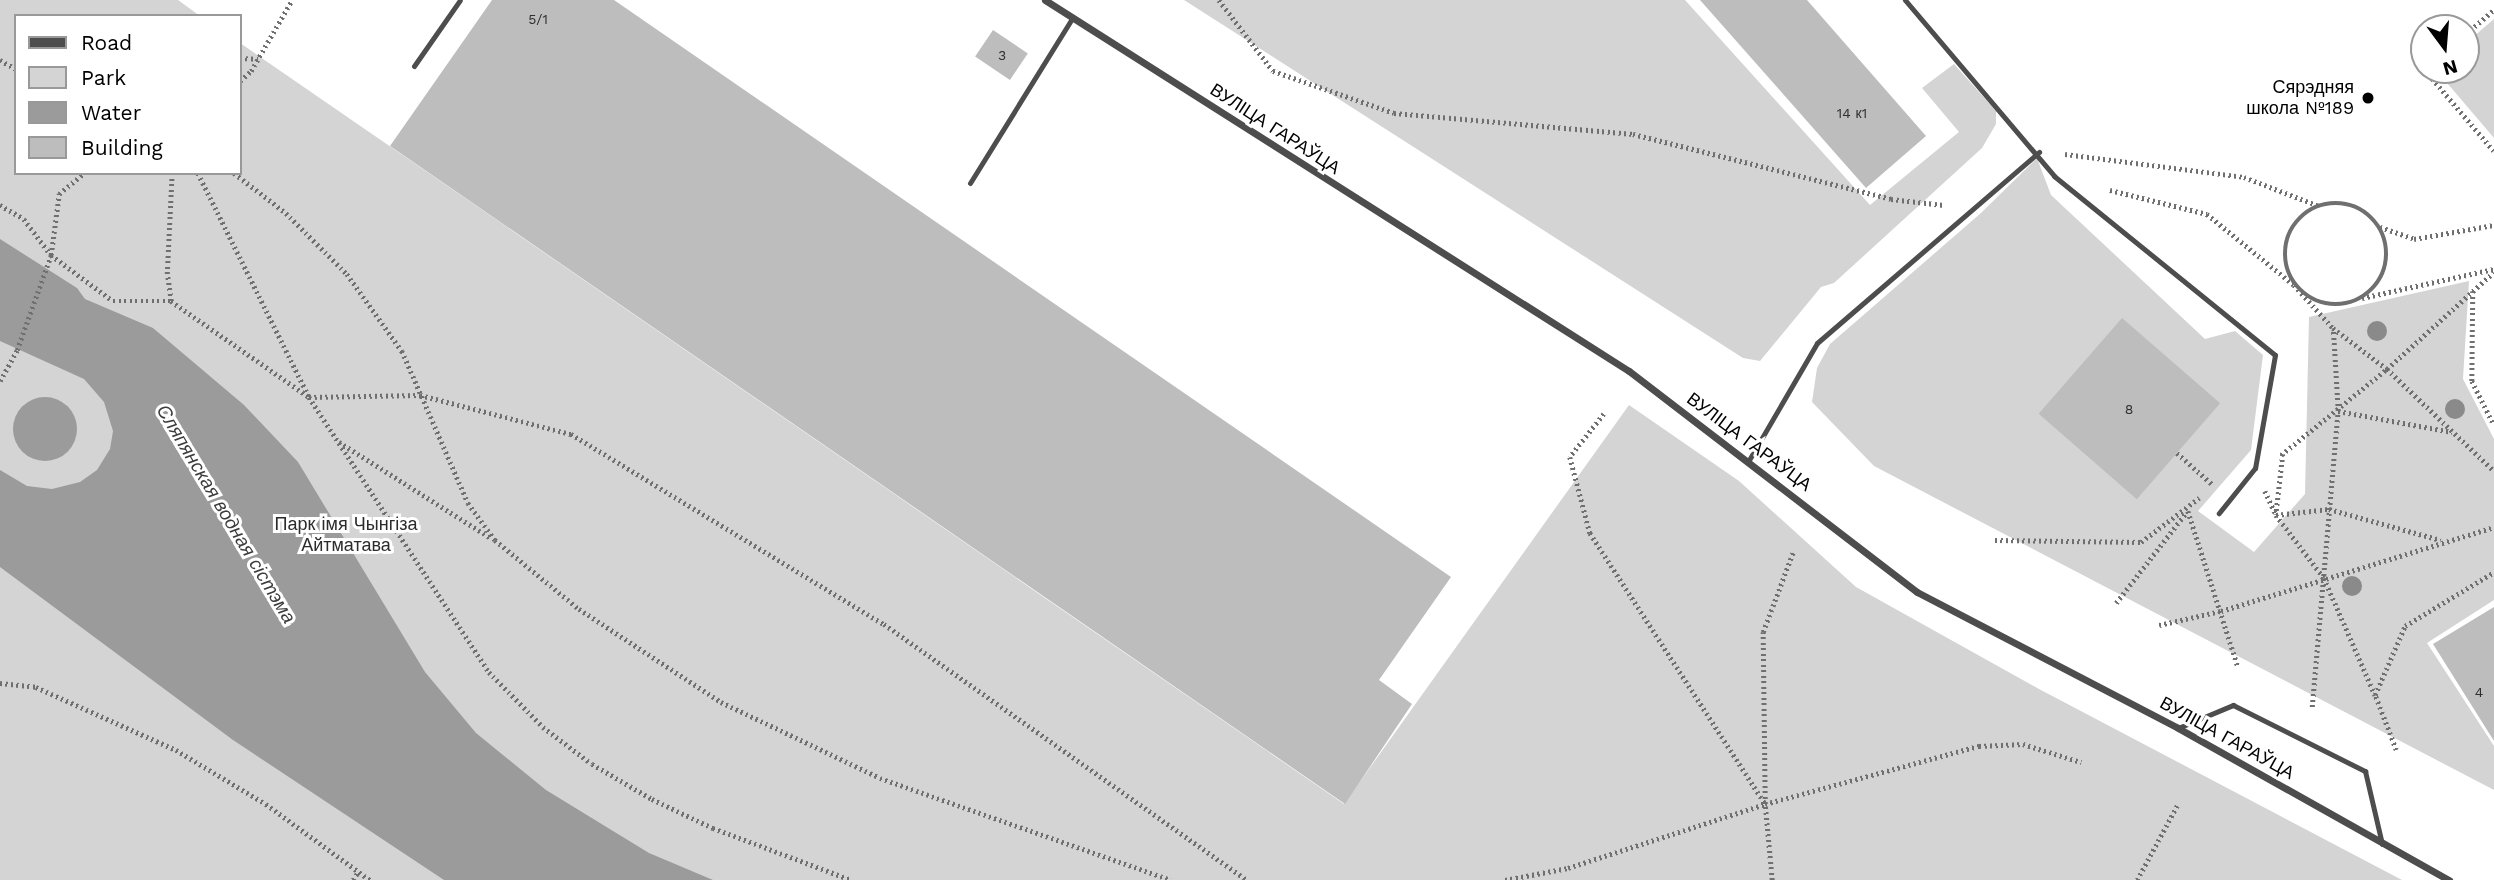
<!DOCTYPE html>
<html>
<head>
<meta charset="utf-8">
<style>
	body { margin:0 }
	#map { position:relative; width:2494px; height:880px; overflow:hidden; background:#fff; font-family:"Work Sans",sans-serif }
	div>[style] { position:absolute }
	.green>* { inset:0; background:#d4d4d4 }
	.water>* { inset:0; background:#9b9b9b }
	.round { border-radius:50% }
	.building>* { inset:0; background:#bdbdbd; transform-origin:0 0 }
	.path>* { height:4.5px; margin-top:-2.25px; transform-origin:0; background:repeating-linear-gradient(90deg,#6f6f6f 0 2px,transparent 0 5.5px) }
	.path>.ring { margin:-2.25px; padding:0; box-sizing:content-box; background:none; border:4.5px solid #6f6f6f; border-radius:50% }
	.service>* { height:5px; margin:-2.5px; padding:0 2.5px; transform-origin:2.5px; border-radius:2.5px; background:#4d4d4d }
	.minor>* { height:7px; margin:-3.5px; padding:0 3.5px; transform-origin:3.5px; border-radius:3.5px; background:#4d4d4d }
	.trees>* { width:20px; height:20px; margin:-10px; border-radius:50%; background:#8a8a8a }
	.dots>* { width:19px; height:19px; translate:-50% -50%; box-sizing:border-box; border:4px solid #fff; border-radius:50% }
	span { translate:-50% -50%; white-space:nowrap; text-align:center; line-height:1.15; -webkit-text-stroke:6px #fff; paint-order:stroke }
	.number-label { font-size:14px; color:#2f2f2f }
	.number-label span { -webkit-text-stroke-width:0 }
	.poi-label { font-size:18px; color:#000 }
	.right { translate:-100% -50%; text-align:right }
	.street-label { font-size:18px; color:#000 }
	.park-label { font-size:18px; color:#2b2b2b }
	.water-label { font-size:19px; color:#3c3c3c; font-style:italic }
	.legend { position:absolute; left:14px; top:14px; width:228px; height:161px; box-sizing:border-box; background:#fff; border:2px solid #999; margin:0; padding:9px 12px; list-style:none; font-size:21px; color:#000 }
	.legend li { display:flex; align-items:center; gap:14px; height:35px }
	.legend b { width:35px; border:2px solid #999 }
	.north { position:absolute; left:2410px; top:14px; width:70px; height:70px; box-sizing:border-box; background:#fff; border:2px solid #999; border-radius:50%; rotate:164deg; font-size:19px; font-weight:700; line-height:28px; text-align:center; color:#000 }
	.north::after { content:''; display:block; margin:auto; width:24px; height:32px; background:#000; clip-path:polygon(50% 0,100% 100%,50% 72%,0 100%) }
</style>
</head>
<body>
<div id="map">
	<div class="green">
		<div style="clip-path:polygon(0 0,178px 0,200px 16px,16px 16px,16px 173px,240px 173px,240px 43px,1344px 804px,1629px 405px,1739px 481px,1856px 587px,2039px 689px,2402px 880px,0 880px)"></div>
		<div style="clip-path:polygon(1184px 0,1685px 0,1870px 205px,1959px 132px,1922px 88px,1954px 64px,1996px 111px,1996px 124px,1982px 148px,1834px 283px,1821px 287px,1760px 361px,1743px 358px)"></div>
		<div style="clip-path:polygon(2494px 19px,2494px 138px,2436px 70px,2466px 70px,2466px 43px)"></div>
		<div style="clip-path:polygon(2037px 158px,2051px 195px,2205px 339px,2235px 331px,2263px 355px,2251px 450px,2198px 511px,2254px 552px,2305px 494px,2309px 317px,2469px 281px,2463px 379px,2494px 439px,2494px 600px,2427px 643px,2494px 746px,2494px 790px,1874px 466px,1812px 402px,1817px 368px,1830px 344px,1981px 213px)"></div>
	</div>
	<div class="water">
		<div style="clip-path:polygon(0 239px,77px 288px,85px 299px,153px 328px,244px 405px,298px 462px,425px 672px,476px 733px,546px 790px,649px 853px,713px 880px,444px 880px,233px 740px,0 567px,0 470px,27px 486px,52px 489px,80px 482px,97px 470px,110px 449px,113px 431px,104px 402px,84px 379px,0 341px)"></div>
		<div class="round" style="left:13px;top:397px;width:64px;height:64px"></div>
	</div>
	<div class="building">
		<div style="clip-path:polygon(492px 0,614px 0,1451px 577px,1379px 680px,1412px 704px,1345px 804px,390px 146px)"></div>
		<div style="clip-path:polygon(1700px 0,1807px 0,1926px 136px,1866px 188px)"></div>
		<div style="left:993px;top:30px;width:42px;height:32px;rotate:34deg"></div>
		<div style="left:2122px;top:318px;width:130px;height:127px;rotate:41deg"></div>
		<div style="clip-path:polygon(2494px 607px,2494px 741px,2433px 644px)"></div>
	</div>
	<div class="path">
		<div style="left:1219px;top:0;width:89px;rotate:52.7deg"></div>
		<div style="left:1273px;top:71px;width:128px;rotate:19.1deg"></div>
		<div style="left:1394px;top:113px;width:240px;rotate:5deg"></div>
		<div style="left:1633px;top:134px;width:266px;rotate:14.1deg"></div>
		<div style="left:1891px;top:199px;width:53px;rotate:6.5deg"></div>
		<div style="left:2466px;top:34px;width:37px;rotate:-41deg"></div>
		<div style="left:240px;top:58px;width:18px;rotate:3deg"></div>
		<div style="left:0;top:60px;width:18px;rotate:29deg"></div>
		<div style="left:2425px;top:70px;width:106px;rotate:49.6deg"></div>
		<div style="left:240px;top:81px;width:15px;rotate:-42deg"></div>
		<div style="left:251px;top:71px;width:82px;rotate:-60deg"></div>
		<div style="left:2065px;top:154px;width:180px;rotate:7.3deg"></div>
		<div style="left:2244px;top:177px;width:80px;rotate:21.1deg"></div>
		<div style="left:198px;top:173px;width:250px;rotate:63.6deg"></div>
		<div style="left:309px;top:397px;width:329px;rotate:56.8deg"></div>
		<div style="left:489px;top:672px;width:77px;rotate:45.5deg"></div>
		<div style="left:543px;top:727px;width:61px;rotate:37.1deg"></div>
		<div style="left:592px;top:764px;width:69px;rotate:30.3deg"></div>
		<div style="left:652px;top:799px;width:68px;rotate:25.4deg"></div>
		<div style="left:713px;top:828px;width:147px;rotate:20.6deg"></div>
		<div style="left:234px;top:173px;width:66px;rotate:37.6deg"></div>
		<div style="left:286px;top:213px;width:86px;rotate:45deg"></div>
		<div style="left:347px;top:274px;width:95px;rotate:54.5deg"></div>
		<div style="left:402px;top:351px;width:166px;rotate:66.5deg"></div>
		<div style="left:468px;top:503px;width:46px;rotate:53.9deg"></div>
		<div style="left:495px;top:540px;width:109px;rotate:39.4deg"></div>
		<div style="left:579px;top:609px;width:170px;rotate:33.2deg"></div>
		<div style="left:721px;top:702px;width:176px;rotate:25.5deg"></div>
		<div style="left:880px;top:778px;width:308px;rotate:19.3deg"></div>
		<div style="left:2110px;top:190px;width:100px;rotate:13.9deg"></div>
		<div style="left:2207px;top:214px;width:112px;rotate:39.2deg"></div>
		<div style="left:2294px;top:285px;width:58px;rotate:47.8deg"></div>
		<div style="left:2333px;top:328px;width:68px;rotate:37.2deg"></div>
		<div style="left:2387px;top:369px;width:148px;rotate:43.6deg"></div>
		<div class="ring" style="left:2285px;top:203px;width:97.5px;height:97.5px"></div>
		<div style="left:0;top:205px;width:28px;rotate:30deg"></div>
		<div style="left:24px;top:219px;width:45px;rotate:53.1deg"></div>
		<div style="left:51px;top:255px;width:77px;rotate:36.6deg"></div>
		<div style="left:113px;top:301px;width:58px"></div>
		<div style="left:171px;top:301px;width:168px;rotate:34.8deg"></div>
		<div style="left:309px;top:397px;width:111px;rotate:-1deg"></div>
		<div style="left:420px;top:395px;width:156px;rotate:14.5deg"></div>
		<div style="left:571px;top:434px;width:366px;rotate:31.3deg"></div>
		<div style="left:884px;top:624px;width:444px;rotate:35.2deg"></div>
		<div style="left:2380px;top:227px;width:36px;rotate:19deg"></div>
		<div style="left:2414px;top:239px;width:81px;rotate:-9.9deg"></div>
		<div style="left:2473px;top:291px;width:90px;rotate:90.6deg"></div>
		<div style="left:2472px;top:381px;width:49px;rotate:63.4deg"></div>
		<div style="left:2362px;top:298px;width:135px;rotate:-12.4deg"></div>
		<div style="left:171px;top:301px;width:27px;rotate:-98deg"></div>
		<div style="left:167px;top:274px;width:101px;rotate:-87.2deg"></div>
		<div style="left:0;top:381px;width:35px;rotate:-61deg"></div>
		<div style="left:17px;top:350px;width:101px;rotate:-70.3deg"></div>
		<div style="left:51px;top:255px;width:62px;rotate:-82.5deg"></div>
		<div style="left:59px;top:194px;width:33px;rotate:-40deg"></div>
		<div style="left:2338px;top:411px;width:116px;rotate:10.4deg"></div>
		<div style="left:1604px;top:414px;width:55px;rotate:128.3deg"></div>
		<div style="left:1570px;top:457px;width:79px;rotate:75.3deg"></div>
		<div style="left:1590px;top:533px;width:323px;rotate:57.1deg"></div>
		<div style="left:339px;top:442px;width:180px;rotate:32.3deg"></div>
		<div style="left:2177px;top:453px;width:47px;rotate:41.5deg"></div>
		<div style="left:2283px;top:454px;width:61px;rotate:96.5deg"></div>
		<div style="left:2276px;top:515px;width:53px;rotate:-6.5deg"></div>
		<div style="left:2329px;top:509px;width:116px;rotate:15.5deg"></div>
		<div style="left:2281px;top:455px;width:136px;rotate:-39.1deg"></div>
		<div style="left:2387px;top:369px;width:144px;rotate:-42.2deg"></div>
		<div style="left:2265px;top:491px;width:26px;rotate:65deg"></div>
		<div style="left:2276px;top:515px;width:79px;rotate:52.7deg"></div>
		<div style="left:2324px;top:578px;width:128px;rotate:66.4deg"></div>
		<div style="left:2188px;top:511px;width:164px;rotate:72.2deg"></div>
		<div style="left:1995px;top:540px;width:146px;rotate:0.8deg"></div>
		<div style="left:2141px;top:542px;width:73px;rotate:-37.2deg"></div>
		<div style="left:2116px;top:603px;width:113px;rotate:-52.2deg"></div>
		<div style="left:2159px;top:625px;width:64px;rotate:-12.7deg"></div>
		<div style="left:2221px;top:611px;width:286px;rotate:-17.1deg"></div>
		<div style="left:0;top:683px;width:36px;rotate:6deg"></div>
		<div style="left:36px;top:687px;width:154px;rotate:24.2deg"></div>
		<div style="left:176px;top:750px;width:105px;rotate:31deg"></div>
		<div style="left:266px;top:804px;width:129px;rotate:36.2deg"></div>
		<div style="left:2312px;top:707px;width:297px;rotate:-85deg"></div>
		<div style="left:2338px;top:411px;width:83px;rotate:-93.4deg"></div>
		<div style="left:2396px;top:750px;width:59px;rotate:-110.9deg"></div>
		<div style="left:2375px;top:695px;width:75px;rotate:-66.5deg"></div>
		<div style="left:2405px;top:626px;width:104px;rotate:-31.2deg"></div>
		<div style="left:353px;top:880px;width:9px;rotate:-58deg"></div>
		<div style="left:1505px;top:880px;width:64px;rotate:-10.8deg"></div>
		<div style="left:1568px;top:868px;width:207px;rotate:-18deg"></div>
		<div style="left:1765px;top:804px;width:222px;rotate:-15.2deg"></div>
		<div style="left:1979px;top:746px;width:44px;rotate:-2.6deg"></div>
		<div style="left:2023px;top:744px;width:61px;rotate:17.2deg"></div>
		<div style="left:1772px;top:880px;width:76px;rotate:-95.3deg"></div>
		<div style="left:1765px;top:804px;width:172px;rotate:-90.7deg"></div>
		<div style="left:1763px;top:632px;width:85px;rotate:-69.4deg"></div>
		<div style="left:2137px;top:880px;width:86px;rotate:-61.7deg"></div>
	</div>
	<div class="service">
		<div style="left:1905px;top:0;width:231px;rotate:49.7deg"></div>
		<div style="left:2054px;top:176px;width:284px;rotate:39deg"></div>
		<div style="left:2275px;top:355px;width:115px;rotate:100deg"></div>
		<div style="left:2255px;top:468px;width:58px;rotate:128.7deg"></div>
		<div style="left:414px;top:66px;width:80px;rotate:-55.1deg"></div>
		<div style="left:970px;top:183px;width:195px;rotate:-58.2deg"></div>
		<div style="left:1749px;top:460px;width:135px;rotate:-59.8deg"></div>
		<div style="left:1817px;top:343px;width:293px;rotate:-40.7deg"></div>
		<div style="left:2178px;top:728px;width:60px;rotate:-22.7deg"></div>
		<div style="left:2233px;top:705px;width:148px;rotate:26.6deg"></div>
		<div style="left:2365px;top:771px;width:75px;rotate:76.9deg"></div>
	</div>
	<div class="minor">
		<div style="left:1045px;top:0;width:692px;rotate:32.43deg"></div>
		<div style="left:1629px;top:371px;width:363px;rotate:37.5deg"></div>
		<div style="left:1917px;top:592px;width:294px;rotate:27.5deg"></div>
		<div style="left:2178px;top:728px;width:311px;rotate:29.3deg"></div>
	</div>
	<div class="trees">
		<div style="left:2377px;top:331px"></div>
		<div style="left:2455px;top:409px"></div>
		<div style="left:2352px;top:586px"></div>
	</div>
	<div class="dots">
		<div style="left:2368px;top:98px;background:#000"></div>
	</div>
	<div class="number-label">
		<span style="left:538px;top:19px">5/1</span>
		<span style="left:1002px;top:55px">3</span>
		<span style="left:1852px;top:113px">14 к1</span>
		<span style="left:2129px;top:409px">8</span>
		<span style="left:2479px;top:692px">4</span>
	</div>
	<div class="poi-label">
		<span class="right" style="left:2354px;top:98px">Сярэдняя<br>школа №189</span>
	</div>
	<div class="street-label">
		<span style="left:1275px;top:129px;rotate:33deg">ВУЛІЦА ГАРАЎЦА</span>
		<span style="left:1749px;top:442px;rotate:37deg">ВУЛІЦА ГАРАЎЦА</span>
		<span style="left:2227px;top:738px;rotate:29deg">ВУЛІЦА ГАРАЎЦА</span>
	</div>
	<div class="park-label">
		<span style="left:346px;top:535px">Парк імя Чынгіза<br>Айтматава</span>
	</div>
	<div class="water-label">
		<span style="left:226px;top:514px;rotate:59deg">Сляпянская водная сістэма</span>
	</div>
	<ul class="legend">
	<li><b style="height:9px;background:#4d4d4d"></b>Road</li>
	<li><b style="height:19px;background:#d4d4d4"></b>Park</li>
	<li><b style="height:19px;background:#9b9b9b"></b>Water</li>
	<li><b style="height:19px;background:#bdbdbd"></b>Building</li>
	</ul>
	<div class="north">N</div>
</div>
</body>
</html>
